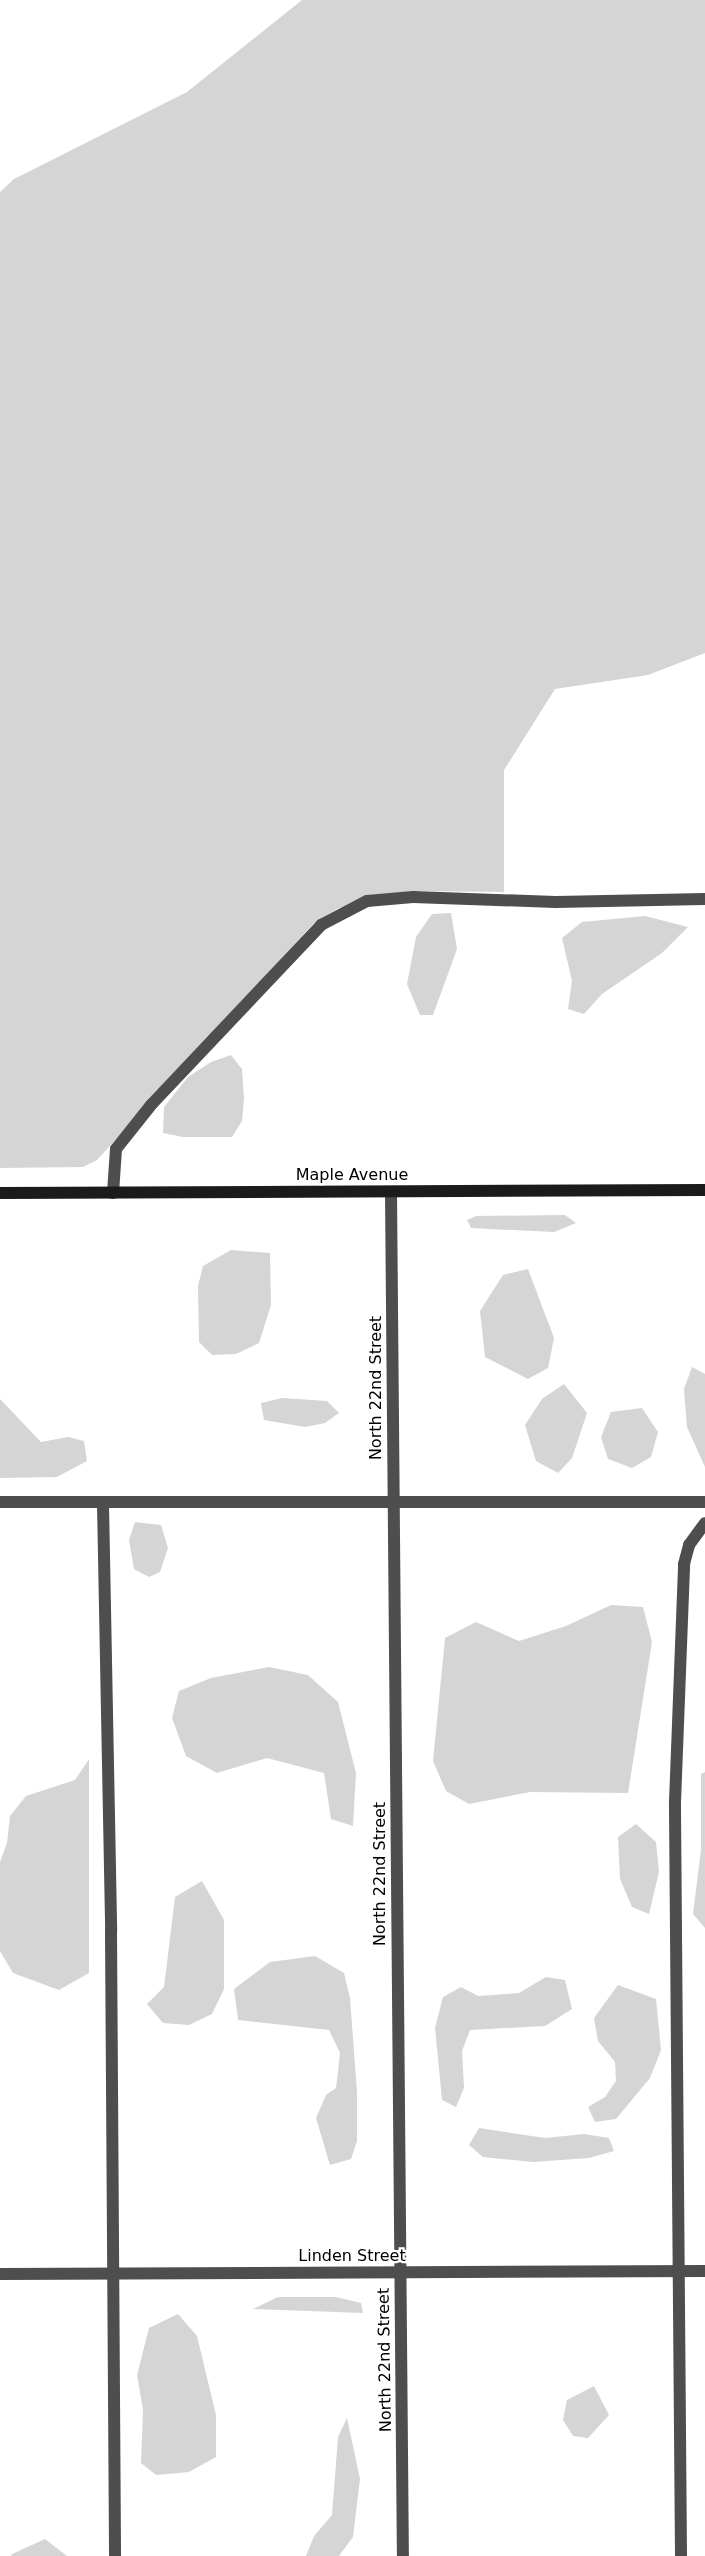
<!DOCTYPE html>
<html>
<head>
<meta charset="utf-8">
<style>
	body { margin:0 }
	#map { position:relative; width:705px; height:2556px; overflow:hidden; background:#fff; font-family:"DejaVu Sans",sans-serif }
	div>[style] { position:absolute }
	.green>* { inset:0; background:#d5d5d5 }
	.service>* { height:12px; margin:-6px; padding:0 6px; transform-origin:6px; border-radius:6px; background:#4e4e4e }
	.minor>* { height:12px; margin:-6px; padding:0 6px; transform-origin:6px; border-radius:6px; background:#4e4e4e }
	.secondary>* { height:12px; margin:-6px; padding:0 6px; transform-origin:6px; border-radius:6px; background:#1b1b1b }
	span { translate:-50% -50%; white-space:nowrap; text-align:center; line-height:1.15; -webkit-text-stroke:4.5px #fff; paint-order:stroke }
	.street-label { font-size:16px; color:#000 }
</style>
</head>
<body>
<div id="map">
	<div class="green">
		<div style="clip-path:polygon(302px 0,705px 0,705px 653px,648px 675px,555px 689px,504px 770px,504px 892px,414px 891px,369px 896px,337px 909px,314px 923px,97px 1160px,83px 1167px,0 1168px,0 192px,14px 179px,187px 92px)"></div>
		<div style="clip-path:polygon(451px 913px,457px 949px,433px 1015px,420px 1015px,407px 984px,416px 937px,432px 914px)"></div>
		<div style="clip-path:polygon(645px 916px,688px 927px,662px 953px,602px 994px,584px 1014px,568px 1009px,572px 981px,562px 938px,582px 922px)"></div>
		<div style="clip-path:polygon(231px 1055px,242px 1069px,244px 1098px,242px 1121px,232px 1137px,183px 1137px,163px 1133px,164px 1107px,188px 1077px,211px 1062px)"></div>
		<div style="clip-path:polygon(565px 1215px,576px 1223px,554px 1232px,471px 1228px,467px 1220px,476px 1216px)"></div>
		<div style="clip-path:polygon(231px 1250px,270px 1253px,271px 1305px,259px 1343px,236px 1354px,212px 1355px,199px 1342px,198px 1286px,203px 1266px)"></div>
		<div style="clip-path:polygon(528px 1269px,554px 1338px,548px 1368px,528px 1379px,485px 1357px,480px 1311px,503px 1275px)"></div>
		<div style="clip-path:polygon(692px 1367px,705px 1374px,705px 1467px,687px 1427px,684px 1389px)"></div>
		<div style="clip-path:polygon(564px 1384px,587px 1413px,572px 1458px,558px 1473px,536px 1461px,525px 1425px,542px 1399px)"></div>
		<div style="clip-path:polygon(282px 1398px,327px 1401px,339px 1413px,325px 1423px,305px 1427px,264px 1420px,261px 1403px)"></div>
		<div style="clip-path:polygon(0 1399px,41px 1442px,68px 1437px,84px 1441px,87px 1461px,57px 1477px,0 1478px)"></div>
		<div style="clip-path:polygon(642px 1408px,658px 1432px,651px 1457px,632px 1468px,608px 1459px,601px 1437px,611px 1412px)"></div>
		<div style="clip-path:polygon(135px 1522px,161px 1525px,168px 1548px,160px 1572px,149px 1577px,134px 1569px,129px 1540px)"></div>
		<div style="clip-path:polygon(611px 1605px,643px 1607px,652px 1642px,628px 1793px,530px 1792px,469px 1804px,446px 1791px,433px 1761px,445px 1638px,476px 1622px,519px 1641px,566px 1626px)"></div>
		<div style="clip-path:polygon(269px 1667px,308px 1675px,338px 1702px,356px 1773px,353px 1826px,331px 1819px,324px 1773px,267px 1758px,217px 1773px,186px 1756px,172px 1718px,179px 1691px,211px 1678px)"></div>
		<div style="clip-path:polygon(89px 1759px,89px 1973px,59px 1990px,13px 1973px,0 1951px,0 1862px,7px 1843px,10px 1816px,26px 1796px,75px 1780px)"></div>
		<div style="clip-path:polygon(705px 1772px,705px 1928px,693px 1914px,701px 1850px,701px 1774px)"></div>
		<div style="clip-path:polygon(636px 1824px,656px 1842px,659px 1872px,649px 1914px,632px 1907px,620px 1879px,618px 1837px)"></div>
		<div style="clip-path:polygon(202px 1881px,224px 1920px,224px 1989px,212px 2014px,189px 2025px,163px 2023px,147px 2004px,164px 1987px,175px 1897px)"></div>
		<div style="clip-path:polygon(315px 1956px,344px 1973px,350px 1998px,357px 2092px,357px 2141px,351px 2159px,330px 2165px,316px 2118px,326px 2095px,336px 2088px,340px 2053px,329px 2030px,238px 2020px,234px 1989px,270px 1962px)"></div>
		<div style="clip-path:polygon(546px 1977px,565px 1980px,572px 2009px,545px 2026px,470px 2030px,462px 2051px,464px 2088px,456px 2107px,442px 2100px,435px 2028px,443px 1997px,461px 1987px,478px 1996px,519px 1993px)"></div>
		<div style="clip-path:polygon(618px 1985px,656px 1999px,661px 2050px,650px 2078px,616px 2119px,595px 2122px,588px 2107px,605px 2097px,616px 2081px,615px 2062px,598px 2041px,594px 2018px)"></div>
		<div style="clip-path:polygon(479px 2128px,545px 2138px,584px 2134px,609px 2138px,614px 2151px,589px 2158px,533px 2162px,483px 2157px,469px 2145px)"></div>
		<div style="clip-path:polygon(278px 2297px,336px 2297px,361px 2303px,363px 2313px,253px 2309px)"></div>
		<div style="clip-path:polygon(178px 2314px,197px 2336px,216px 2415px,216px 2457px,189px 2472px,156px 2475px,141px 2463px,143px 2410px,137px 2375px,149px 2328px)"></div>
		<div style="clip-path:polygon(594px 2386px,609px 2415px,588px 2438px,573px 2436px,563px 2420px,567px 2400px)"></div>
		<div style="clip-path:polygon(347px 2418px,360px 2479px,353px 2537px,339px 2556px,306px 2556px,314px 2536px,332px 2515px,338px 2437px)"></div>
		<div style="clip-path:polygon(45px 2539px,67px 2556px,11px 2556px,12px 2554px)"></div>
	</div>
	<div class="service">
		<div style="left:113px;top:1193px;width:44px;rotate:-86.1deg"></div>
		<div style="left:116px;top:1149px;width:56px;rotate:-51.5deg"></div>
		<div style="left:151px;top:1105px;width:248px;rotate:-46.6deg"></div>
		<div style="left:321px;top:925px;width:52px;rotate:-27.6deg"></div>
		<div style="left:367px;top:901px;width:46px;rotate:-5deg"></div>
		<div style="left:413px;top:897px;width:143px;rotate:2deg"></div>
		<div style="left:556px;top:902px;width:149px;rotate:-1.2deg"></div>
		<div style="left:0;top:1502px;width:705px"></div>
		<div style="left:103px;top:1504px;width:427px;rotate:88.9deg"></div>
		<div style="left:111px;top:1931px;width:625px;rotate:89.63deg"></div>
		<div style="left:681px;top:2556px;width:754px;rotate:-90.46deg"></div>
		<div style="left:675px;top:1802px;width:238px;rotate:-87.8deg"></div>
		<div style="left:684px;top:1564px;width:20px;rotate:-75deg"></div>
		<div style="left:689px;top:1545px;width:27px;rotate:-54deg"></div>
	</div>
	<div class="minor">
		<div style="left:391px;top:1192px;width:1364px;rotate:89.5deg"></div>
		<div style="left:0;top:2274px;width:705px;rotate:-0.24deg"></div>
	</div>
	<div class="secondary">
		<div style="left:0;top:1193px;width:705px;rotate:-0.24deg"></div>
	</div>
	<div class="street-label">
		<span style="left:352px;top:1175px">Maple Avenue</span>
		<span style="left:376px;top:1388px;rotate:-90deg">North 22nd Street</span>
		<span style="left:380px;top:1874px;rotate:-90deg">North 22nd Street</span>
		<span style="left:352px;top:2256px">Linden Street</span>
		<span style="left:385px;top:2360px;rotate:-91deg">North 22nd Street</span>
	</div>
</div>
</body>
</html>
